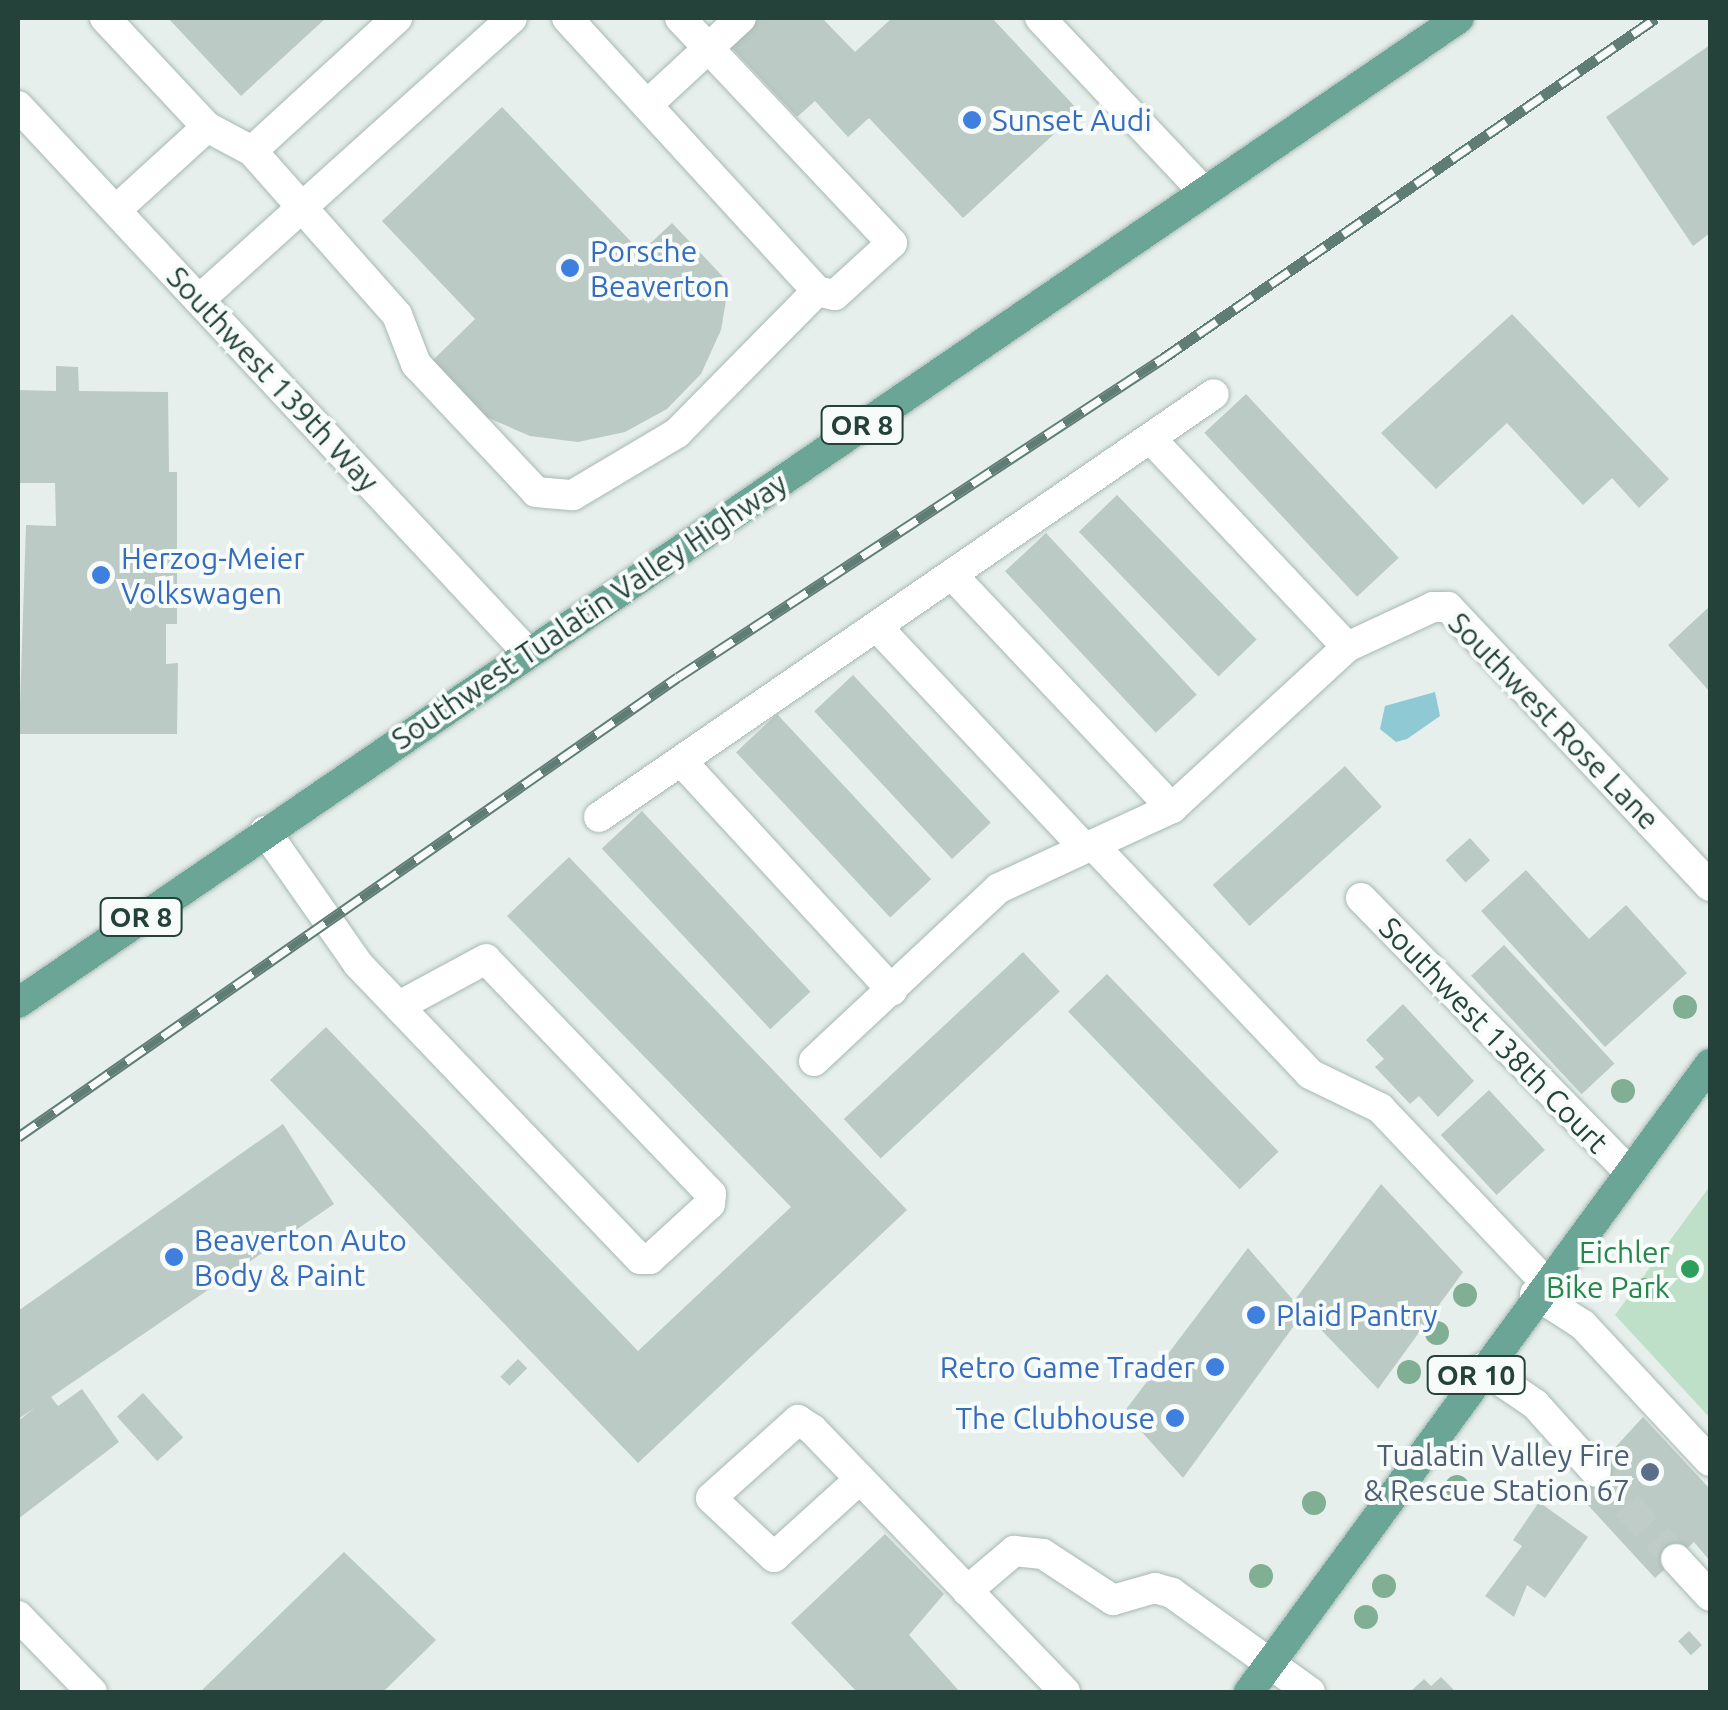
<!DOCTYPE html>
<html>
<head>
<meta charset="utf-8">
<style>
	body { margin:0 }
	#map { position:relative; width:1728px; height:1710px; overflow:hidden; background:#e6efeb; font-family:Ubuntu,sans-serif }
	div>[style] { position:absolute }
	.green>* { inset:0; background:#bfe0c8 }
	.water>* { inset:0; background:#8ec9d4 }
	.building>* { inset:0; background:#bbcac4; transform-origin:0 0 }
	.minor-tunnel>* { height:30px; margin-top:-15px; transform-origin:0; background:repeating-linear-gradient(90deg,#bfccc8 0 30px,transparent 0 45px) }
	.roads { filter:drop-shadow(0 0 2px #a8b8b2) drop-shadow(0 0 2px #a8b8b2) }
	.minor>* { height:30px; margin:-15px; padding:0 15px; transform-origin:15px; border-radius:15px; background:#fff }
	.major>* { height:30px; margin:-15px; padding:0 15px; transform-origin:15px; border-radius:15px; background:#6aa596 }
	.rail>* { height:11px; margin-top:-5.5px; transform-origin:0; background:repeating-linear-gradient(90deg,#f7fbf9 0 22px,#5f7d75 0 44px); box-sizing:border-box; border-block:2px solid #5f7d75 }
	.trees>* { width:24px; height:24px; margin:-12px; border-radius:50%; background:#80af93 }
	.dots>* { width:28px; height:28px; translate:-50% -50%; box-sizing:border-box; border:5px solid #f7fbf9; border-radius:50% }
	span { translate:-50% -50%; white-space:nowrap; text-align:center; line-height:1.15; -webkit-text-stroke:8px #f7fbf9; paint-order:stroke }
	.shield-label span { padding:2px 8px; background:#f7fbf9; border:2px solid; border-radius:8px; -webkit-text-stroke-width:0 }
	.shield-label { font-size:28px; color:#24423a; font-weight:700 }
	.shop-label { font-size:30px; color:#366cbe }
	.left { translate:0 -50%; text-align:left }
	.right { translate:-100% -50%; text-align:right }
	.street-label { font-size:30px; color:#24423a }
	.leisure-label { font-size:30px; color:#27864d }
	.service-label { font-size:30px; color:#4e5e75 }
	.frame { position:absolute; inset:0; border:20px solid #24423a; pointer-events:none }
</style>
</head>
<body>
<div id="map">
	<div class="green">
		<div style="clip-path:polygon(1710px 1186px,1710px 1418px,1615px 1315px)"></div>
	</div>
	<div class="water">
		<div style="clip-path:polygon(1435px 692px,1440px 716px,1407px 739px,1396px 742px,1380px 729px,1385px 706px)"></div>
	</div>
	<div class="building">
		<div style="clip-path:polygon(168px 18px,326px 18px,241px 96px)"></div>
		<div style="clip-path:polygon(759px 18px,822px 18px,855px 52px,892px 18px,992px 18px,1079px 111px,963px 218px,869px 118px,848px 137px,815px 101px,797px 117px,729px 45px)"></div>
		<div style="clip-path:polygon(1710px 45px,1710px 233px,1693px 246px,1606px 117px)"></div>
		<div style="clip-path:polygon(502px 107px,641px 252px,672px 223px,729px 283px,721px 330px,701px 374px,667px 409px,625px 432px,578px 442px,530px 436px,486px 417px,432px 361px,475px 319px,382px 221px)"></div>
		<div style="clip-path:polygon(1512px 314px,1669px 479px,1639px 508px,1612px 478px,1583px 505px,1507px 423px,1436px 489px,1381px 433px)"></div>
		<div style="clip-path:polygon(56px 366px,78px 367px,79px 391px,168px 392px,169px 472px,177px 472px,177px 624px,166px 624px,166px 664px,178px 663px,177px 734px,19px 734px,26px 525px,56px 526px,55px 483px,18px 483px,18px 390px,56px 391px)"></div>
		<div style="left:1246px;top:394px;width:224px;height:57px;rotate:47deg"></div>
		<div style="left:1117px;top:495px;width:201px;height:53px;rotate:46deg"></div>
		<div style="left:1046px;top:533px;width:221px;height:56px;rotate:47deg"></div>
		<div style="clip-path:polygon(1710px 606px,1710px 692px,1668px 645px)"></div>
		<div style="left:853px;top:675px;width:202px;height:53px;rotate:47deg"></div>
		<div style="left:777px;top:714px;width:226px;height:56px;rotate:47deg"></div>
		<div style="left:1345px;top:766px;width:55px;height:178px;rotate:48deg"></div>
		<div style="left:642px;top:811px;width:247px;height:55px;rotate:47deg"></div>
		<div style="left:1470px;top:838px;width:30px;height:33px;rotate:48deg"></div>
		<div style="clip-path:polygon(569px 857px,907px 1210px,638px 1463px,270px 1080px,326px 1027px,638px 1351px,791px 1207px,507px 916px)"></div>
		<div style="clip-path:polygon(1526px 870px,1589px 939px,1626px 905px,1687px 973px,1605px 1047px,1481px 911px)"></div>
		<div style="left:1504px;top:945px;width:162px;height:45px;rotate:47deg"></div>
		<div style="left:1023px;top:952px;width:54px;height:245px;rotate:47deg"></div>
		<div style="left:1107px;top:974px;width:247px;height:54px;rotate:46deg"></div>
		<div style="clip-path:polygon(1403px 1004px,1474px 1081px,1438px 1117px,1419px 1096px,1410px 1104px,1375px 1067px,1384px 1059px,1366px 1040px)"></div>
		<div style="left:1489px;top:1090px;width:82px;height:66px;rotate:47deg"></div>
		<div style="clip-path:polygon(283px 1124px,334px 1204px,51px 1397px,58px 1406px,82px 1389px,119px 1442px,18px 1519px,18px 1421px,35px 1408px,18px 1419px,18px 1311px)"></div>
		<div style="clip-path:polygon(1381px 1184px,1463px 1272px,1378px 1389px,1304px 1312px,1183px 1478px,1124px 1412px,1248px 1248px,1294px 1301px)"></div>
		<div style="left:518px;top:1359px;width:13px;height:25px;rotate:45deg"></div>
		<div style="left:143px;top:1393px;width:60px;height:35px;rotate:48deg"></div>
		<div style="clip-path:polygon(1643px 1417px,1710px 1489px,1710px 1561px,1694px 1542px,1655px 1578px,1575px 1491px)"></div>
		<div style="clip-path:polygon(1539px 1502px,1588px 1537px,1545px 1598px,1527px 1585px,1514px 1617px,1485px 1596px,1522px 1546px,1513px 1540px)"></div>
		<div style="clip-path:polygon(885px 1534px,944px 1594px,909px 1635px,960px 1692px,857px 1692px,791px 1623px)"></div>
		<div style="clip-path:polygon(344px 1552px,436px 1640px,383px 1692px,200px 1692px)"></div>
		<div style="left:1689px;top:1631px;width:19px;height:15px;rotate:47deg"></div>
		<div style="clip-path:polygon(1441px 1677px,1456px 1692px,1410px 1692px,1424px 1679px,1431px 1686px)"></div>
	</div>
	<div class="minor-tunnel">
		<div style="left:1596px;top:1472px;width:118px;rotate:47.4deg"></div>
	</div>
	<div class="roads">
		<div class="minor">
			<div style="left:105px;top:18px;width:149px;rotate:46.9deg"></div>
			<div style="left:207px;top:127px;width:51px;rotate:28.1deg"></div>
			<div style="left:252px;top:151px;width:219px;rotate:48.5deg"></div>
			<div style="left:397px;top:315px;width:53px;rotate:68.8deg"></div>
			<div style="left:416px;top:364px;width:175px;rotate:46.8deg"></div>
			<div style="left:536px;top:492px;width:37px;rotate:5deg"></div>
			<div style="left:573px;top:495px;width:121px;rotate:-30.8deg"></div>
			<div style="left:677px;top:433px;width:199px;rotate:-45.4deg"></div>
			<div style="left:567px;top:18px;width:370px;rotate:47.5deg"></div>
			<div style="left:817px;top:291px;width:18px;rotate:13deg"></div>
			<div style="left:835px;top:295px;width:77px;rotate:-42.4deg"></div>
			<div style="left:892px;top:243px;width:309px;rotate:-133.3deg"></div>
			<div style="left:1040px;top:18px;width:238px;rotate:46.7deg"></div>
			<div style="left:647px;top:105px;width:128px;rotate:-42.8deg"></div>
			<div style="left:18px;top:106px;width:748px;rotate:47deg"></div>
			<div style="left:252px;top:151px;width:197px;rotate:-42.5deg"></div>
			<div style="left:116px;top:210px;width:123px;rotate:-42.4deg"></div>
			<div style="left:199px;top:300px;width:421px;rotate:-42deg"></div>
			<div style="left:1152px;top:440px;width:284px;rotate:46.7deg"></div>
			<div style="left:956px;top:579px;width:315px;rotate:46.7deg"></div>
			<div style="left:880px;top:630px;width:298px;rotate:46.8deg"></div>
			<div style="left:683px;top:763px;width:309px;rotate:47.4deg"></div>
			<div style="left:599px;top:817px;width:746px;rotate:-34.52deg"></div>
			<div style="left:265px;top:831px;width:162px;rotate:55deg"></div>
			<div style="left:358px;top:964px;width:408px;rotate:46.3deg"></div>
			<div style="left:640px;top:1259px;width:10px"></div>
			<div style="left:650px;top:1259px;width:81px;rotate:-42.5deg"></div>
			<div style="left:710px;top:1204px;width:10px;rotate:-84deg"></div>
			<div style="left:711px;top:1194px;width:325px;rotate:-133.8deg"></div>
			<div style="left:486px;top:959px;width:99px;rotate:151.6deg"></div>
			<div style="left:1093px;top:845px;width:315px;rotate:46.5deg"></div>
			<div style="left:1310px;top:1074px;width:78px;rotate:25.9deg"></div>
			<div style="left:1380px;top:1108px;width:238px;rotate:46.5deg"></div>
			<div style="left:1361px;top:898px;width:382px;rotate:45.6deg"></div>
			<div style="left:814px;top:1061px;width:253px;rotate:-43.1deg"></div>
			<div style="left:999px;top:888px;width:191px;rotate:-24.8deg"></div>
			<div style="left:1172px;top:808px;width:238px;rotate:-42.6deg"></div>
			<div style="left:1347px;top:647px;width:95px;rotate:-24.9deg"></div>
			<div style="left:1433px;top:607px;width:15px"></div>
			<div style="left:1448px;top:607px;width:383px;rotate:46.8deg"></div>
			<div style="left:1535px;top:1294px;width:57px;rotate:32.9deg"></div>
			<div style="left:1583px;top:1325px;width:186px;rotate:47deg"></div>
			<div style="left:1482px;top:1368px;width:64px;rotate:34.2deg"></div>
			<div style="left:1535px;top:1404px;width:91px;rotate:48.1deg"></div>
			<div style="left:860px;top:1479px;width:116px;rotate:137.8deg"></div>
			<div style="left:774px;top:1557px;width:86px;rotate:-136.9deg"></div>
			<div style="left:711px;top:1498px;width:117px;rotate:-41.9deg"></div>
			<div style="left:798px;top:1420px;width:17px;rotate:33deg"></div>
			<div style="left:812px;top:1429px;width:365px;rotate:46.1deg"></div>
			<div style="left:1676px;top:1559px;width:50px;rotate:47.4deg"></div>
			<div style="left:967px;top:1591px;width:62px;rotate:-40.4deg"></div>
			<div style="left:1014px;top:1551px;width:29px;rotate:6deg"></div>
			<div style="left:1043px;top:1554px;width:84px;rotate:33.3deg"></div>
			<div style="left:1113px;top:1600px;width:44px;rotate:-15.9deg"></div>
			<div style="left:1155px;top:1588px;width:18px;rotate:16deg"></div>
			<div style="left:1172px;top:1593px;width:170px;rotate:35.7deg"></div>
			<div style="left:18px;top:1616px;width:106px;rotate:45.8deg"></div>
		</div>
		<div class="major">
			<div style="left:18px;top:1003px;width:1745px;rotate:-34.35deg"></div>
			<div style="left:1249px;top:1692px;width:779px;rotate:-53.72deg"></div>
		</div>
	</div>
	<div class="rail">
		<div style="left:18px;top:1137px;width:804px;rotate:-34.88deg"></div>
		<div style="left:678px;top:677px;width:579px;rotate:-33.31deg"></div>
		<div style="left:1162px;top:359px;width:600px;rotate:-34.62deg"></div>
	</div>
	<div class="trees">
		<div style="left:1685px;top:1007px"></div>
		<div style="left:1623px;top:1091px"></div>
		<div style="left:1645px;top:1290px"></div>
		<div style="left:1465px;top:1295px"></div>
		<div style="left:1437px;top:1333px"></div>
		<div style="left:1409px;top:1372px"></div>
		<div style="left:1457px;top:1487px"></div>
		<div style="left:1314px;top:1503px"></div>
		<div style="left:1261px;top:1576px"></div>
		<div style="left:1384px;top:1586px"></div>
		<div style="left:1366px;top:1617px"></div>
	</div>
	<div class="dots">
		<div style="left:972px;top:120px;background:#3f7fe0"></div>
		<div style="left:570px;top:268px;background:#3f7fe0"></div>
		<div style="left:101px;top:575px;background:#3f7fe0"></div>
		<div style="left:174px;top:1257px;background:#3f7fe0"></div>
		<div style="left:1690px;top:1269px;background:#2e9e5b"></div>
		<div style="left:1256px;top:1315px;background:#3f7fe0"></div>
		<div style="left:1215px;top:1367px;background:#3f7fe0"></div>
		<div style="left:1175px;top:1418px;background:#3f7fe0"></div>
		<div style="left:1650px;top:1472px;background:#5c6f8a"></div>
	</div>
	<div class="shield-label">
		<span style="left:862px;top:425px">OR 8</span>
		<span style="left:141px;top:917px">OR 8</span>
		<span style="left:1476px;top:1375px">OR 10</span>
	</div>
	<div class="shop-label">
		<span class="left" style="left:992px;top:120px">Sunset Audi</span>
		<span class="left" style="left:590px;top:268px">Porsche<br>Beaverton</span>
		<span class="left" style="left:121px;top:575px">Herzog-Meier<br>Volkswagen</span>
		<span class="left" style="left:194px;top:1257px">Beaverton Auto<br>Body &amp; Paint</span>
		<span class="left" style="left:1276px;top:1315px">Plaid Pantry</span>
		<span class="right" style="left:1195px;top:1367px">Retro Game Trader</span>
		<span class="right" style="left:1155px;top:1418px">The Clubhouse</span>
	</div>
	<div class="street-label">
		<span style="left:273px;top:379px;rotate:47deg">Southwest 139th Way</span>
		<span style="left:589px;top:611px;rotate:-34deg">Southwest Tualatin Valley Highway</span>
		<span style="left:1554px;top:721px;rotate:46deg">Southwest Rose Lane</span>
		<span style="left:1494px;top:1035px;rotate:46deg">Southwest 138th Court</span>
	</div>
	<div class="leisure-label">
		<span class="right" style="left:1670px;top:1269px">Eichler<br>Bike Park</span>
	</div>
	<div class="service-label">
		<span class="right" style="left:1630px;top:1472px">Tualatin Valley Fire<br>&amp; Rescue Station 67</span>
	</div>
	<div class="frame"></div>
</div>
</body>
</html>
